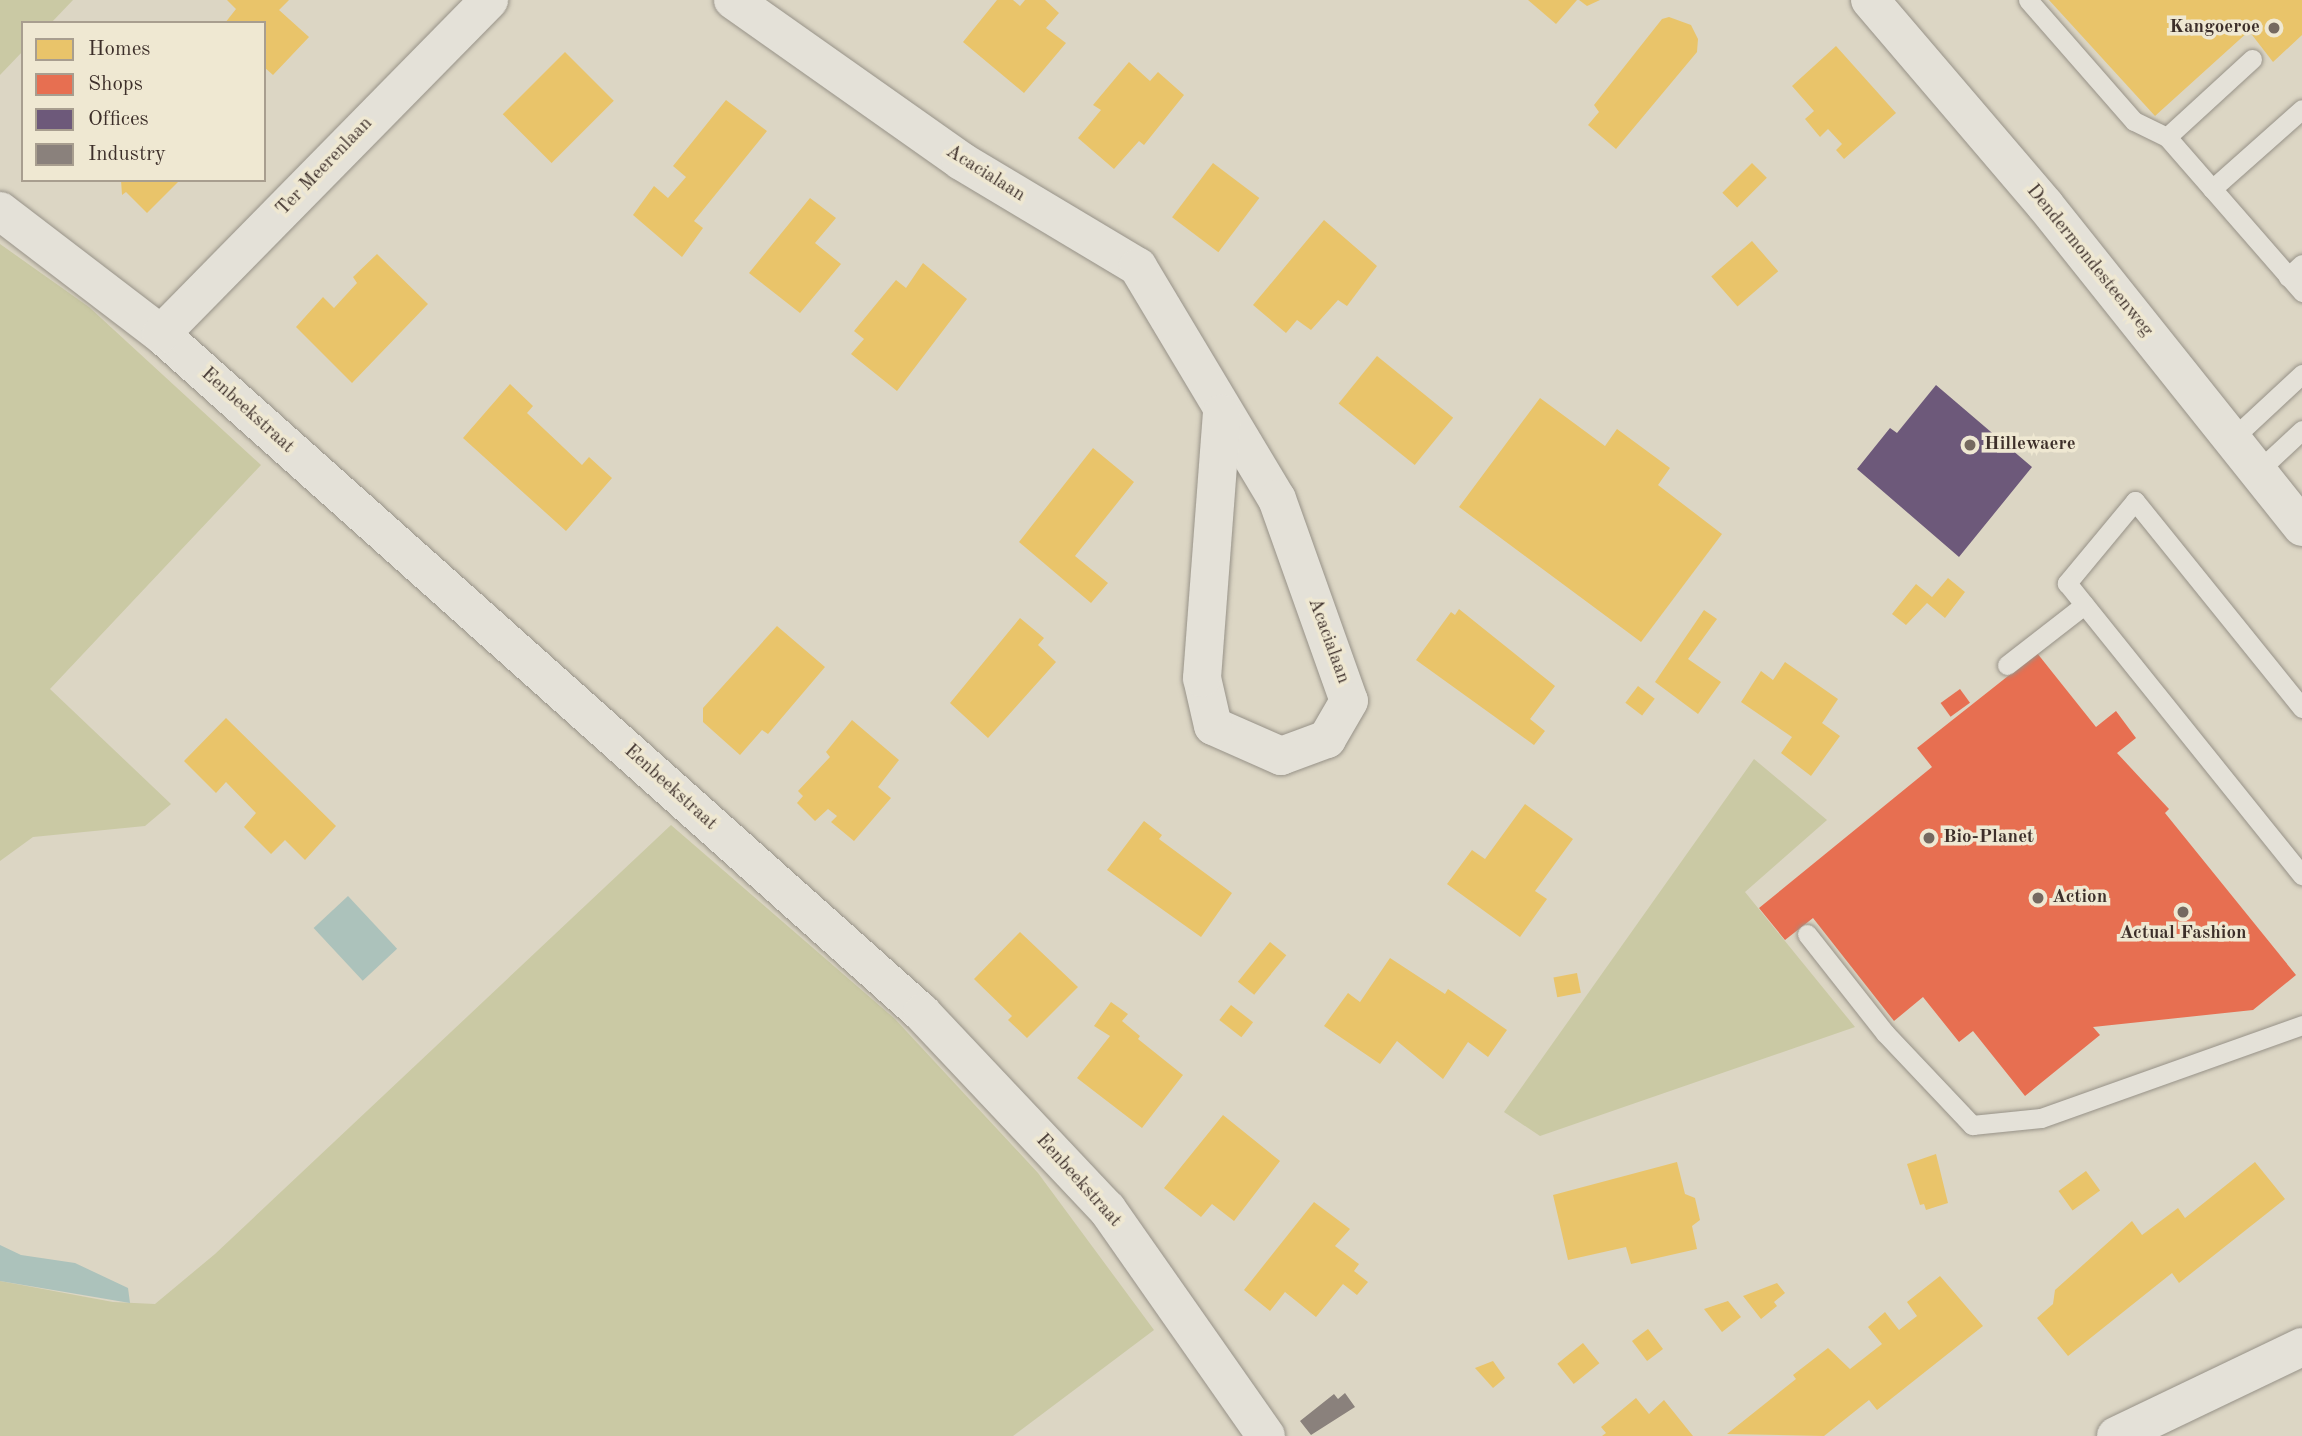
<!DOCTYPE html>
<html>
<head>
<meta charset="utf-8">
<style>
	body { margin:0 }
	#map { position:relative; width:2302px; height:1436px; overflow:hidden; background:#dcd6c4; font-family:"Old Standard TT",serif }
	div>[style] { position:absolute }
	.green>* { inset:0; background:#cac9a4 }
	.water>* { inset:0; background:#acc2bb; transform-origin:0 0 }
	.homes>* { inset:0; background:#e9c46a; transform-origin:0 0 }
	.shops>* { inset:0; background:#e76f51; transform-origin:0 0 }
	.offices>* { inset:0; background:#6d597a }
	.industry>* { inset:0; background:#8a817c }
	.roads { filter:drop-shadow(0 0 2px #979288) drop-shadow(0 0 2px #979288) }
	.lane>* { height:19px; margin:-9.5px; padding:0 9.5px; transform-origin:9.5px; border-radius:9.5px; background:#e4e1d8 }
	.street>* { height:38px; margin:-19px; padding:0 19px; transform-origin:19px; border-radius:19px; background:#e4e1d8 }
	.secondary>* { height:38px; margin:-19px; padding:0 19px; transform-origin:19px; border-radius:19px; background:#e4e1d8 }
	.dots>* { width:19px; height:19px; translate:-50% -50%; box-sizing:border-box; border:4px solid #efe8d2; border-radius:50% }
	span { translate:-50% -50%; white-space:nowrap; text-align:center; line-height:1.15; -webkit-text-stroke:7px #efe8d2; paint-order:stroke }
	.poi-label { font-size:19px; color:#3d2f2a; font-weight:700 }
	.right { translate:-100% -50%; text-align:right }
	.left { translate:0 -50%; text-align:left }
	.street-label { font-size:19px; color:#3d2f2a }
	.legend { position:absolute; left:21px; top:21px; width:245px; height:161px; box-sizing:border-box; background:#efe8d2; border:2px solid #a89e8f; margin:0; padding:9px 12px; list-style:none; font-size:21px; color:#3d2f2a }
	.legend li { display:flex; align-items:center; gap:14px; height:35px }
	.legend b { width:35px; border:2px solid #a89e8f }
</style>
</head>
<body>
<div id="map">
	<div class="green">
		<div style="clip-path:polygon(0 0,73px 0,51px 23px,23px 23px,23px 51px,0 75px)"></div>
		<div style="clip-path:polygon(0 244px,89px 307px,261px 465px,50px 689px,171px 804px,145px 826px,33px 837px,0 861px)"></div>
		<div style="clip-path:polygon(1754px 759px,1827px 820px,1745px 892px,1855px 1027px,1540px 1136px,1504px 1112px)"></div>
		<div style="clip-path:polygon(671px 825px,895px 1019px,1038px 1173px,1154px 1330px,1013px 1436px,0 1436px,0 1281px,113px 1302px,155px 1304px,215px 1254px)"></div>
	</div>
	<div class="water">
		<div style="left:348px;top:896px;width:72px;height:47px;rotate:47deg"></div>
		<div style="clip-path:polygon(0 1245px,21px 1255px,75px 1263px,128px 1288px,130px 1303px,0 1281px)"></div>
	</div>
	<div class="homes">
		<div style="clip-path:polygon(227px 0,289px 0,279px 10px,309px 37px,273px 75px,264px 67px,264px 23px,225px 23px,236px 9px)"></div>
		<div style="clip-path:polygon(997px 0,1013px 0,1020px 6px,1025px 0,1045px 0,1059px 13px,1046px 28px,1066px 43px,1024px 93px,963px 42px)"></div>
		<div style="clip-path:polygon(1528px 0,1577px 0,1556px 24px)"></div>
		<div style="clip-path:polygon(1579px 0,1600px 0,1587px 6px)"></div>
		<div style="clip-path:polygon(2049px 0,2302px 0,2302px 35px,2273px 62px,2249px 31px,2155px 116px)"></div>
		<div style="clip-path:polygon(1669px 17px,1691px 25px,1698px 39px,1697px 52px,1616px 149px,1588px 125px,1599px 112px,1594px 105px,1662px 19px)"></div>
		<div style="clip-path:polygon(1836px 46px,1896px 113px,1844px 159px,1836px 150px,1842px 144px,1828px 129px,1820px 137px,1805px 119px,1814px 111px,1792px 86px)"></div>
		<div style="left:565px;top:52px;width:69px;height:88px;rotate:45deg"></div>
		<div style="clip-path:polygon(1129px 62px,1150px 81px,1158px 72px,1184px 95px,1144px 145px,1139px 141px,1114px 169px,1078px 138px,1101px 110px,1093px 105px)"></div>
		<div style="clip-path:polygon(726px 100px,767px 131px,694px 221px,703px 228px,682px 257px,633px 215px,654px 186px,668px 198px,686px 177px,673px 166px)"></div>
		<div style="left:1213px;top:163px;width:58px;height:68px;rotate:37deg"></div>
		<div style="left:1752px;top:163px;width:21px;height:42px;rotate:45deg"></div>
		<div style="clip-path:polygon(121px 180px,180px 180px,147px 213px,126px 192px,122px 195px)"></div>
		<div style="clip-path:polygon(810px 198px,836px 218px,815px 243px,841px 264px,800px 313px,749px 273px)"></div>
		<div style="clip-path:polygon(1324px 220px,1377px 266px,1347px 306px,1338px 300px,1311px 330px,1297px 320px,1286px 333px,1253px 305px)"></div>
		<div style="left:1752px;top:241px;width:40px;height:54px;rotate:49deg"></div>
		<div style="clip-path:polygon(377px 254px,428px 304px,352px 383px,296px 327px,323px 297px,334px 308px,357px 283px,353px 277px)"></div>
		<div style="clip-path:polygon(923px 263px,967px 299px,897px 391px,851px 354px,864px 339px,854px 331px,896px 280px,906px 288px)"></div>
		<div style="left:1377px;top:356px;width:98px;height:61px;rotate:39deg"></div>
		<div style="clip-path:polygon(510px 384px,533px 406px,527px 413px,582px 465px,589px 457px,612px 478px,566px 531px,463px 438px)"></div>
		<div style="clip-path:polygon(1540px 398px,1605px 446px,1617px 429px,1670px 468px,1658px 485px,1722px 534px,1641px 642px,1459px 507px)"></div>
		<div style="clip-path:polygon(1093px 448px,1134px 482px,1075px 556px,1108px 583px,1091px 603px,1019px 542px)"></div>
		<div style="clip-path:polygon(1948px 578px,1965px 592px,1945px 618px,1927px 603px,1906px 625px,1892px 614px,1916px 584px,1932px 597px)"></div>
		<div style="clip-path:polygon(1459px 609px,1555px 686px,1530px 719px,1545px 731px,1534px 745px,1416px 660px,1451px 612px,1455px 615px)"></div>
		<div style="clip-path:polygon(1704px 610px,1717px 619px,1688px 659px,1721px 682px,1698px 714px,1655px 682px)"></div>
		<div style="clip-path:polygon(1020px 618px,1044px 638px,1038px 645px,1056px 662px,988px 738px,950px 703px)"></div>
		<div style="clip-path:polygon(777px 626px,825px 667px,768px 734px,762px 730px,740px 755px,703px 722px,703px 708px)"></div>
		<div style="clip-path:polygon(1785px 662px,1838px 699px,1822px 723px,1840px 736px,1811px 776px,1781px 753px,1792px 737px,1741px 702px,1761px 671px,1773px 680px)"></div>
		<div style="left:1638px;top:686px;width:21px;height:21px;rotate:37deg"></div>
		<div style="clip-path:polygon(226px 718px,336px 826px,305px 860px,285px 840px,271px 854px,244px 827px,256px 813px,226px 782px,216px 793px,184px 761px)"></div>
		<div style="clip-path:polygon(852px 720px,899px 760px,878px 787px,891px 798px,854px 841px,831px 822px,837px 816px,828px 809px,815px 821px,797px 803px,803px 796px,798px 791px,830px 757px,826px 752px)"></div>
		<div style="clip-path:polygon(1525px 804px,1573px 839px,1535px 891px,1547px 899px,1520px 937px,1447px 884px,1472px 850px,1485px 859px)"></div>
		<div style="clip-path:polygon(1144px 821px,1162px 835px,1159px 839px,1232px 893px,1201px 937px,1107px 870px)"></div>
		<div style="clip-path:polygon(1020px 932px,1078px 987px,1027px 1038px,1008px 1020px,1012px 1016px,974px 979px)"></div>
		<div style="left:1270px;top:942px;width:21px;height:51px;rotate:39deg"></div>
		<div style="clip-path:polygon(1390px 958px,1445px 994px,1448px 989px,1507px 1030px,1488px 1057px,1468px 1042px,1443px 1079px,1397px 1041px,1380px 1064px,1324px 1026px,1348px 993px,1360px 1002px)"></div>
		<div style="left:1577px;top:973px;width:20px;height:24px;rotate:79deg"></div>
		<div style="clip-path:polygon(1111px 1002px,1128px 1014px,1122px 1021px,1140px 1036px,1138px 1039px,1183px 1075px,1142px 1128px,1077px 1078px,1110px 1036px,1094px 1026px)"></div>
		<div style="left:1231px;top:1005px;width:28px;height:19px;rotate:38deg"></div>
		<div style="clip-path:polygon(1223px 1115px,1280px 1161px,1234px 1221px,1212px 1204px,1201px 1217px,1164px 1188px)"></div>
		<div style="clip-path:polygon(1936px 1154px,1948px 1203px,1926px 1210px,1924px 1204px,1920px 1205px,1907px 1164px)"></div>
		<div style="clip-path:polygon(1677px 1162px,1685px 1194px,1695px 1198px,1700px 1220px,1692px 1226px,1697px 1249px,1631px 1264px,1626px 1247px,1568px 1260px,1553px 1195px)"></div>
		<div style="clip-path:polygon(2255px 1162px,2285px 1199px,2179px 1283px,2172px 1273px,2068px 1356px,2037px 1318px,2053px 1304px,2055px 1290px,2132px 1221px,2142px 1235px,2178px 1208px,2185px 1218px)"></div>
		<div style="left:2086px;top:1171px;width:24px;height:34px;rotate:54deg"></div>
		<div style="clip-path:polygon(1314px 1202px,1350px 1229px,1335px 1246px,1359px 1264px,1354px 1271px,1368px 1282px,1357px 1295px,1343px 1284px,1316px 1317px,1285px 1292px,1270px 1311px,1244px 1290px)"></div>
		<div style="clip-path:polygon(1940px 1276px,1983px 1326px,1877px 1410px,1869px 1400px,1824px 1436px,1727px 1434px,1796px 1379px,1793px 1375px,1828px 1348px,1850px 1369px,1882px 1344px,1868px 1327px,1885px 1312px,1899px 1330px,1917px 1316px,1907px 1302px)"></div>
		<div style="clip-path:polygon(1777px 1283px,1785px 1293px,1774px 1302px,1777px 1306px,1761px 1319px,1743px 1296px)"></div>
		<div style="clip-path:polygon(1728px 1301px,1741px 1317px,1722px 1332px,1704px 1309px)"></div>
		<div style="left:1648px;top:1329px;width:25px;height:20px;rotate:53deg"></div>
		<div style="left:1583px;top:1343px;width:26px;height:33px;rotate:51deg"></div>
		<div style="clip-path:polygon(1493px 1361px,1505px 1378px,1493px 1388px,1475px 1368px)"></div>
		<div style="clip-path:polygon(1636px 1398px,1649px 1414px,1664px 1400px,1693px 1436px,1602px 1436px,1606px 1433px,1601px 1427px)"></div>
	</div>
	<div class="shops">
		<div style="clip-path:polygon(2037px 653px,2096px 727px,2116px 711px,2136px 738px,2117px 753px,2169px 809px,2165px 813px,2296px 975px,2253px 1010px,2093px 1027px,2100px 1035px,2025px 1096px,1973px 1031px,1959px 1042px,1923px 997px,1894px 1021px,1813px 918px,1785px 940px,1759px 908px,1932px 767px,1917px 748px)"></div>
		<div style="left:1960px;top:689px;width:17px;height:24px;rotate:54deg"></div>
	</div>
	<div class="offices">
		<div style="clip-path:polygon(1936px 385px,2032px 467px,1959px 557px,1857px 469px,1890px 428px,1897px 433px)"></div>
	</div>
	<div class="industry">
		<div style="clip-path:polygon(1345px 1393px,1355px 1407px,1311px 1435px,1300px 1421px,1334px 1394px,1338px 1399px)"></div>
	</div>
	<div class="roads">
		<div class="lane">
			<div style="left:2028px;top:0;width:161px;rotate:48.8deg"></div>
			<div style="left:2134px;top:121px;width:37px;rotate:26deg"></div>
			<div style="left:2252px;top:59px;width:115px;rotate:137.5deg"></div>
			<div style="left:2167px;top:137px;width:206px;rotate:48.9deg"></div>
			<div style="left:2212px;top:189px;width:120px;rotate:-41.6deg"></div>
			<div style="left:2288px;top:277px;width:19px;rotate:-43deg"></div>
			<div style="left:2232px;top:439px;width:96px;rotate:-42.9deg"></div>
			<div style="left:2258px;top:471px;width:60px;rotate:-43deg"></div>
			<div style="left:2007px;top:665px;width:98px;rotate:-37.9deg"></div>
			<div style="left:2302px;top:708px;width:266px;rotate:-128.9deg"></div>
			<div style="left:2135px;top:501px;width:107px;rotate:129.7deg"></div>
			<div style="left:2067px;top:583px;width:375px;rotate:51.2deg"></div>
			<div style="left:1807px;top:934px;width:126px;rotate:51.8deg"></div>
			<div style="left:1885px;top:1033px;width:127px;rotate:46.6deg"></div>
			<div style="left:1972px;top:1125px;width:69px;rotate:-5.8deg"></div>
			<div style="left:2041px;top:1118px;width:277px;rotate:-19.6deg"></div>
		</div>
		<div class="street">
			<div style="left:733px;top:0;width:279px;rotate:35.2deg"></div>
			<div style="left:961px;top:161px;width:206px;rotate:30.9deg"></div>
			<div style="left:1138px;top:267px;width:270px;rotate:59.1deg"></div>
			<div style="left:1277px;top:499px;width:214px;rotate:70.4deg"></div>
			<div style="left:1349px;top:701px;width:44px;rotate:120.1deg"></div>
			<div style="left:1327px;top:739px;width:49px;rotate:159.7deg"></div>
			<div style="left:1281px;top:756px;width:74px;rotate:-156.2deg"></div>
			<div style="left:1213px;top:726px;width:49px;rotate:-102.9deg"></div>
			<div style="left:1202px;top:678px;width:265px;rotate:-85.7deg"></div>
			<div style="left:0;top:211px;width:203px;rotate:37.4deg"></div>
			<div style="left:161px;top:334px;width:1020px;rotate:41.74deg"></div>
			<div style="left:922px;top:1013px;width:270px;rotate:46.7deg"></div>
			<div style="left:1107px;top:1209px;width:277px;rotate:55deg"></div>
			<div style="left:161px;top:334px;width:468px;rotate:-45.5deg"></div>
			<div style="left:2116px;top:1436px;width:206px;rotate:-25.6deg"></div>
		</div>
		<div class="secondary">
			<div style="left:1870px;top:0;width:270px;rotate:49.5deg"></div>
			<div style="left:2045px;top:205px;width:412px;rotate:51.4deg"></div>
		</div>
	</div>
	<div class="dots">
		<div style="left:2274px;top:28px;background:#756960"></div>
		<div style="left:1970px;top:445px;background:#756960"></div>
		<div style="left:1929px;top:838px;background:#756960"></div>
		<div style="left:2038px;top:898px;background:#756960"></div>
		<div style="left:2183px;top:912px;background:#756960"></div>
	</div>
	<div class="poi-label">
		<span class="right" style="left:2260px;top:28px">Kangoeroe</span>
		<span class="left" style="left:1984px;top:445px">Hillewaere</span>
		<span class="left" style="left:1943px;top:838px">Bio-Planet</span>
		<span class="left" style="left:2052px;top:898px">Action</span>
		<span style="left:2183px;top:934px">Actual Fashion</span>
	</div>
	<div class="street-label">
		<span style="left:325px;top:167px;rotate:-46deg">Ter Meerenlaan</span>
		<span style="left:985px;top:174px;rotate:32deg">Acacialaan</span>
		<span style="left:2089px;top:261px;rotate:51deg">Dendermondesteenweg</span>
		<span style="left:247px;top:411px;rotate:42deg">Eenbeekstraat</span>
		<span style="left:1328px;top:641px;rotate:70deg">Acacialaan</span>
		<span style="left:670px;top:788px;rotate:42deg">Eenbeekstraat</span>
		<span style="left:1078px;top:1181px;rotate:48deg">Eenbeekstraat</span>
	</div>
	<ul class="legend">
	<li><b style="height:19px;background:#e9c46a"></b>Homes</li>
	<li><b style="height:19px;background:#e76f51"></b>Shops</li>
	<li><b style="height:19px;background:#6d597a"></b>Offices</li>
	<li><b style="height:19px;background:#8a817c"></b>Industry</li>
	</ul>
</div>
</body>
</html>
